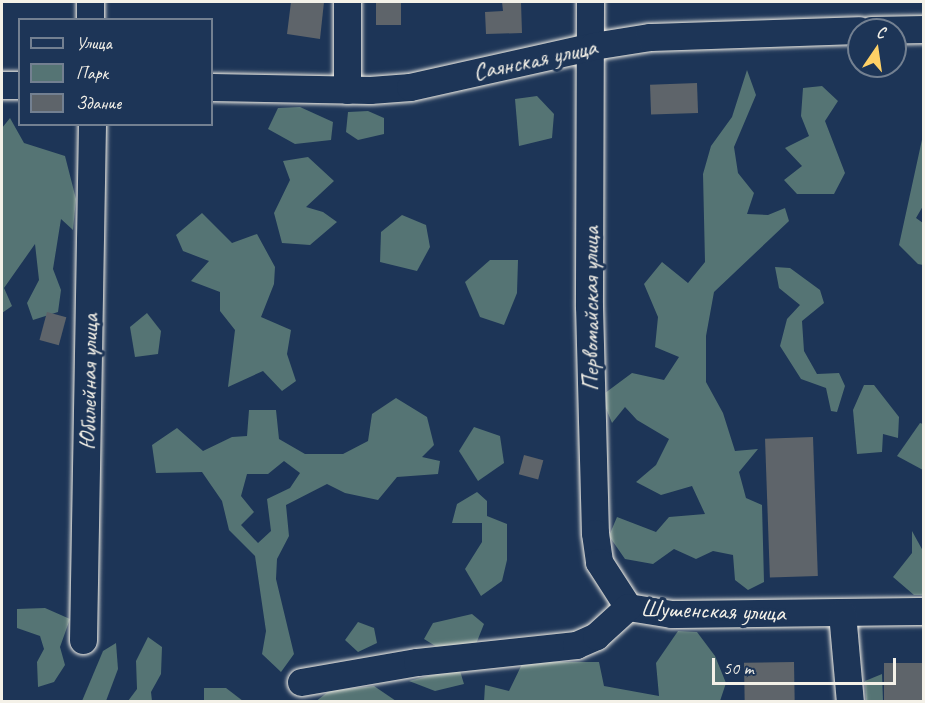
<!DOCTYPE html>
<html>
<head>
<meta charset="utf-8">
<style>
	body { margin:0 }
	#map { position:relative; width:925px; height:703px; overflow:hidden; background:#1d3557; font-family:Caveat,sans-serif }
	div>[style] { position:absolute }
	.green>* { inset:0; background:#557474 }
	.building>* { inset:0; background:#5e646a; transform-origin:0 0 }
	.roads { filter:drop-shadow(0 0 2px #f4f1e8) drop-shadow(0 0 2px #f4f1e8) }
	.minor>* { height:27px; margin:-13.5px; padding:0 13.5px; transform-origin:13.5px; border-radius:13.5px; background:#1d3557 }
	span { translate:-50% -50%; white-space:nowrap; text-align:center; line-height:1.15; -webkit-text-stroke:6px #1d3557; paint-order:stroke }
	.street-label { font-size:24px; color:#f4f1e8 }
	.frame { position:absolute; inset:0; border:3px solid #f4f1e8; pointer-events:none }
	.legend { position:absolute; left:18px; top:18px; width:195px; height:108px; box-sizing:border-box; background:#1d3557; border:2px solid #738091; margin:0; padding:8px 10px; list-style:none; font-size:18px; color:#f4f1e8 }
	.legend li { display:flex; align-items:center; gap:12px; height:30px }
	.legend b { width:30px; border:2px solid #738091 }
	.north { position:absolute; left:847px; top:18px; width:60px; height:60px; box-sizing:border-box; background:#1d3557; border:2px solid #738091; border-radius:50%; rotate:13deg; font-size:16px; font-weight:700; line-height:24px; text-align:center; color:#f4f1e8 }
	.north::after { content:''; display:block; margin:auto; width:21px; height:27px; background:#ffd166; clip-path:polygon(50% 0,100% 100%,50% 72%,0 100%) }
	.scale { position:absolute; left:712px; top:658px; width:184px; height:27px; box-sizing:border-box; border:3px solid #f4f1e8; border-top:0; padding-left:8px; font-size:18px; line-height:21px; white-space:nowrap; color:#f4f1e8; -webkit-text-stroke:4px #1d3557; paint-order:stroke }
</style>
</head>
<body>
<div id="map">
	<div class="green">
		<div style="clip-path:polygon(747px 70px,756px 95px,734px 147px,738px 173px,754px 193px,747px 214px,768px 215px,785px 208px,789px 221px,714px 292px,706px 336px,706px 382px,723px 413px,735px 451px,758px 449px,739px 472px,746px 498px,762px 505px,764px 582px,748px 590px,735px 580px,733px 555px,713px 551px,696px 559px,674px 549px,653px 564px,625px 559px,609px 536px,617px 517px,656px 532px,669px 517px,705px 514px,692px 486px,661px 495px,636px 482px,656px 465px,669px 439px,637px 420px,625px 407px,612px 423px,601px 396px,632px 373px,664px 380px,679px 357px,655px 347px,658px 317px,644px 284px,662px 262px,688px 283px,705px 262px,703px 174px,711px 146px,732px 117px)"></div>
		<div style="clip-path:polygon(822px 86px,838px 101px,825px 121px,845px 173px,834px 194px,797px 194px,784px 180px,802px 166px,785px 148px,809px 136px,801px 116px,803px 88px)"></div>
		<div style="clip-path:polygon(537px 96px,554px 114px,552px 138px,519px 146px,515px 99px)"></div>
		<div style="clip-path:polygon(300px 107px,333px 122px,331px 140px,295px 144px,268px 129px,278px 108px)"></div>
		<div style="clip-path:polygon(368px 111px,384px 118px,384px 134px,358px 140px,346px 132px,348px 112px)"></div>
		<div style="clip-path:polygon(10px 118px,24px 143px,65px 156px,76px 199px,73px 230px,61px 219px,53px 269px,61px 290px,58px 312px,33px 320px,27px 303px,39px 280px,35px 244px,4px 288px,12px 306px,2px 313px,2px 128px)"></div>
		<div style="clip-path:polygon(923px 135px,923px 206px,916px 218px,923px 223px,923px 265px,918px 264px,899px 245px)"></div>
		<div style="clip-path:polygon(308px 157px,334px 181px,306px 207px,323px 212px,337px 222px,310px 245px,282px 243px,274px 213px,290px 180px,283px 161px)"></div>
		<div style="clip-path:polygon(202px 213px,232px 243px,257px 234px,275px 267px,274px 284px,261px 317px,291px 330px,287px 354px,296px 381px,282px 391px,263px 371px,228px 387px,235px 330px,220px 311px,220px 292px,191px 281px,209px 261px,183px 251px,176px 235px)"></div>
		<div style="clip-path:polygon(402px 215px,426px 225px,430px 247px,417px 271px,380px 262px,381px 232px)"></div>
		<div style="clip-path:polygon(490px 260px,518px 260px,517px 293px,504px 325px,480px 317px,465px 282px)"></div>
		<div style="clip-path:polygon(775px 267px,790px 268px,820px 290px,824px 303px,802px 321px,804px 351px,817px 374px,839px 373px,845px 386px,837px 412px,831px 411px,826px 388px,801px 379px,780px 346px,787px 319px,800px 305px,779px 288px)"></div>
		<div style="clip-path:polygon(147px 313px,161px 331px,158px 354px,135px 357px,130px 327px)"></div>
		<div style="clip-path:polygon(864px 385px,874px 385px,899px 417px,898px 438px,883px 434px,882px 452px,857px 454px,853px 410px)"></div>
		<div style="clip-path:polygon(evenodd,396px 398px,427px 417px,434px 445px,422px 457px,440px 461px,438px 474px,397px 477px,378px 500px,345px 493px,327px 484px,286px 505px,289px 536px,277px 559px,276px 579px,294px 654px,281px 672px,262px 654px,266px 631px,255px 556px,229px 530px,222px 501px,202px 472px,156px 473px,152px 445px,177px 428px,203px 451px,232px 437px,247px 436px,249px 410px,276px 410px,279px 439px,305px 454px,343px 454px,368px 441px,372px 414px,396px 398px,284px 461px,300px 473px,290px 488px,267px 499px,271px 531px,258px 543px,241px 525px,254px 512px,241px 496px,247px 474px,268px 474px,284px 461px)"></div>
		<div style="clip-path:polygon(920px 423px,923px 424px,923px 470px,897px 456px)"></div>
		<div style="clip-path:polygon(474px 427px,500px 436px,504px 463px,478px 481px,459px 451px)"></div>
		<div style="clip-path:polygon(477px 492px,487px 501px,487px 516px,507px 524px,507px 560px,502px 581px,481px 596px,465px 569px,482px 542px,482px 523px,452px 523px,457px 504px)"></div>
		<div style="clip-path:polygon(912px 531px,923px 551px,923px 595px,914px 595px,893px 577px,912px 553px)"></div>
		<div style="clip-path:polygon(45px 608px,70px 619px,60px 647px,65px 665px,54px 682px,38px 687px,37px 662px,44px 649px,40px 636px,17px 628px,17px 609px)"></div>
		<div style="clip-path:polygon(472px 614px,484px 624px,476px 644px,450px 655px,424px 639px,433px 623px)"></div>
		<div style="clip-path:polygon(358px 622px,374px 628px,377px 643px,358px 652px,345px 640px)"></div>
		<div style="clip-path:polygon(678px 631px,697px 632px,715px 656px,726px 683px,720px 701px,484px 702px,485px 685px,509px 691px,523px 662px,599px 662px,604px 686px,659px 696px,656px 663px)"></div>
		<div style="clip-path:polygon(148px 637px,162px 647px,161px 674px,151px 692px,152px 701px,128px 701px,137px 689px,136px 661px)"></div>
		<div style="clip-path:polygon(116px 643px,118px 669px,106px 701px,82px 701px,103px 651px)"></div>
		<div style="clip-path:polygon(448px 671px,460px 671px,464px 684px,435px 691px,409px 681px)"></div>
		<div style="clip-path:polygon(882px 674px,883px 701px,866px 701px,865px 681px)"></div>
		<div style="clip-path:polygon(374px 686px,396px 701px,315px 702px,329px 691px)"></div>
		<div style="clip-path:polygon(204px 688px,226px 688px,243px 701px,204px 701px)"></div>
	</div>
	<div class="building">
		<div style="clip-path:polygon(291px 2px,324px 2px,320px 39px,287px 34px)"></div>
		<div style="left:376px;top:2px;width:25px;height:23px"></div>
		<div style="clip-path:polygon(502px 2px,521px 2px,522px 33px,486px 34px,485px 12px,503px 11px)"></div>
		<div style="left:697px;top:83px;width:30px;height:47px;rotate:88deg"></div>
		<div style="left:47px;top:312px;width:20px;height:29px;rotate:15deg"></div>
		<div style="left:813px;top:437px;width:139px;height:48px;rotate:88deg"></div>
		<div style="left:524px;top:455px;width:20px;height:20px;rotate:15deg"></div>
		<div style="left:794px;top:662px;width:40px;height:50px;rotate:89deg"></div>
		<div style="left:924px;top:663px;width:39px;height:40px;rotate:90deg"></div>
	</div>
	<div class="roads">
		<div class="minor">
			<div style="left:90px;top:2px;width:18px;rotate:90deg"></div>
			<div style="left:590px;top:2px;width:304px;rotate:90.2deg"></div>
			<div style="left:589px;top:306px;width:227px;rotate:88.5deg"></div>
			<div style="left:595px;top:533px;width:29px;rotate:82deg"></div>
			<div style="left:599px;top:562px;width:54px;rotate:57.2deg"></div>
			<div style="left:871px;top:30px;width:53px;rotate:-1.1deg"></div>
			<div style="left:2px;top:85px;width:18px"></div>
			<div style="left:212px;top:87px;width:158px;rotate:1.1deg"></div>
			<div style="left:370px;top:90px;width:40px;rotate:-4.3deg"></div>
			<div style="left:410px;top:87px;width:188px;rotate:-12.6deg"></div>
			<div style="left:593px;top:46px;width:58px;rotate:-9deg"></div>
			<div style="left:650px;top:37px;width:209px;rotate:-1.9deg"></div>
			<div style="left:347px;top:90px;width:88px;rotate:-90deg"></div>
			<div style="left:628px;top:607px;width:44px;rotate:9.2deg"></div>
			<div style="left:671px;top:614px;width:253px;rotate:-0.7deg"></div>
			<div style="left:842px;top:613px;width:89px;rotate:84.9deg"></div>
			<div style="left:83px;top:640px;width:516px;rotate:-89deg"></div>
			<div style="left:301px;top:682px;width:118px;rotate:-9.8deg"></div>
			<div style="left:417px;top:662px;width:160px;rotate:-6.1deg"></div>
			<div style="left:576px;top:645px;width:22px;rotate:-24deg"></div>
			<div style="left:596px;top:636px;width:43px;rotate:-42.2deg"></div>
		</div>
	</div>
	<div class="street-label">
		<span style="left:535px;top:60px;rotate:-12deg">Саянская улица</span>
		<span style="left:591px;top:309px;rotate:-90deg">Первомайская улица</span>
		<span style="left:89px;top:382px;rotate:-89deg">Юбилейная улица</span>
		<span style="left:713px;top:611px;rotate:2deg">Шушенская улица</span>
	</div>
	<div class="frame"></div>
	<ul class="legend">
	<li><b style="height:8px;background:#1d3557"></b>Улица</li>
	<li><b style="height:16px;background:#557474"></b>Парк</li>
	<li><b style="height:16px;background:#5e646a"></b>Здание</li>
	</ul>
	<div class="north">С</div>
	<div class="scale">50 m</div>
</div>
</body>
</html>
